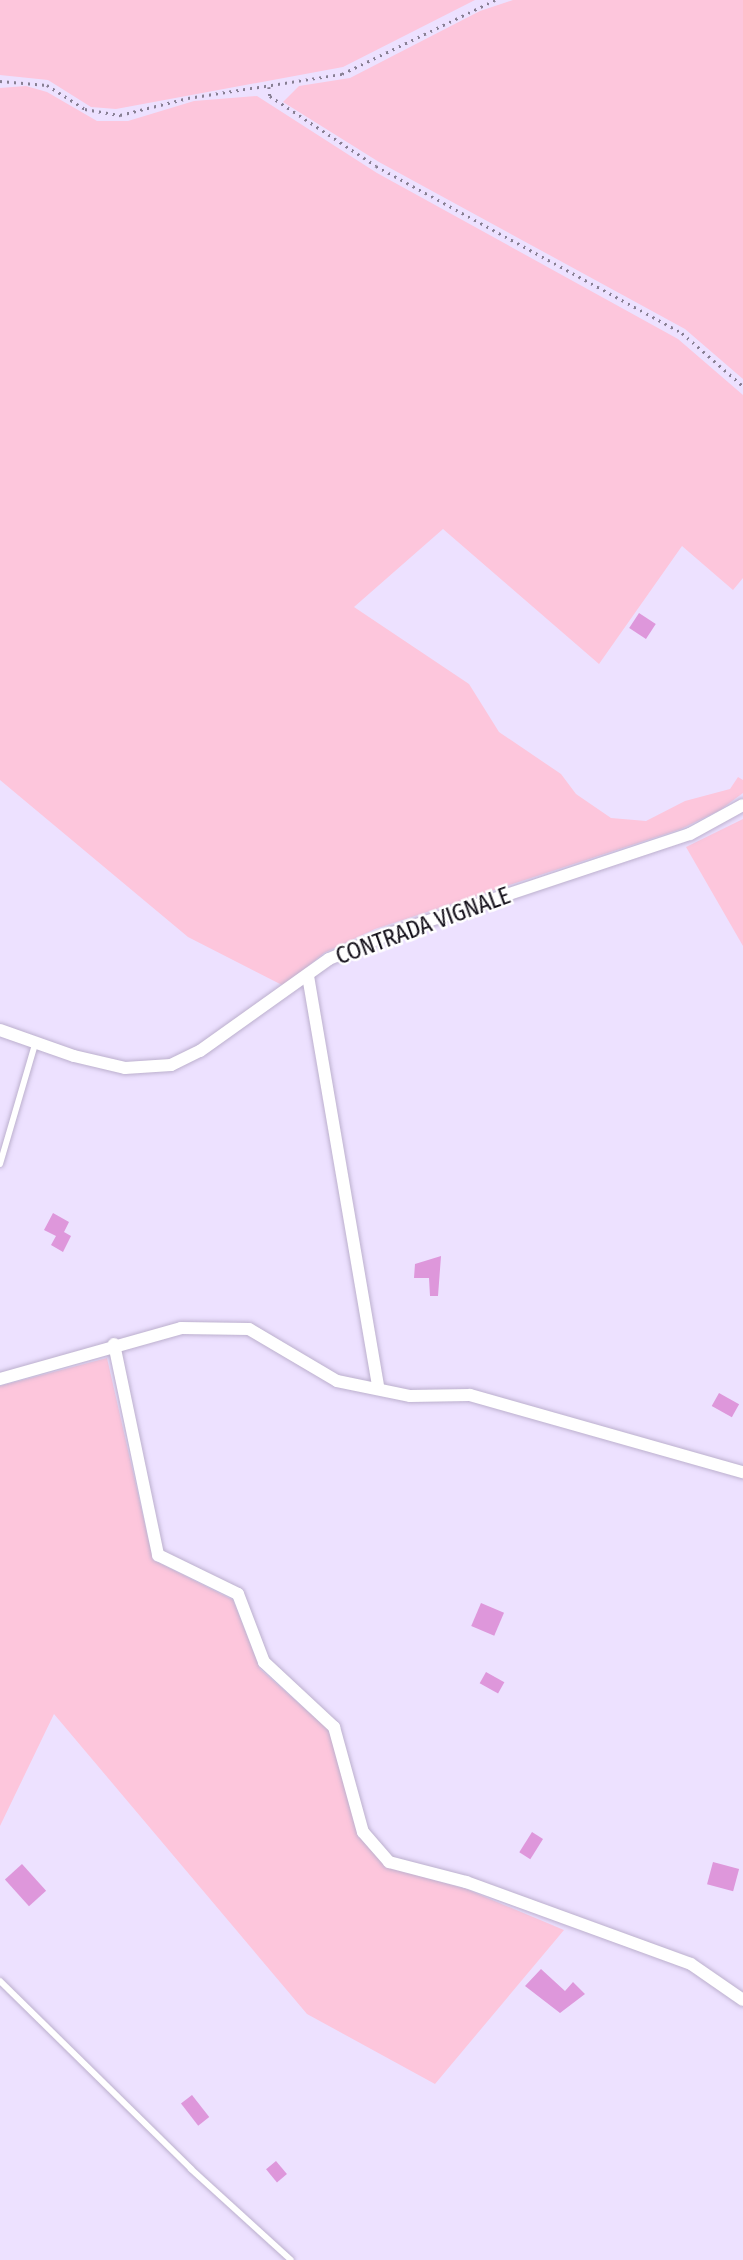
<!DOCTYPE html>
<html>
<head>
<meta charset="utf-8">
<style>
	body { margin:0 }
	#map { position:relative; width:743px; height:2260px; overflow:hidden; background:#ede1ff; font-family:"Fira Sans Condensed",sans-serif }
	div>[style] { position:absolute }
	.green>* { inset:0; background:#fdc6dc }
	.building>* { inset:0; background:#de97db; transform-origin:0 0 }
	.path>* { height:2.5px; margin-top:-1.25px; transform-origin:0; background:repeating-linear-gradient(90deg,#887f94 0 2px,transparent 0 7px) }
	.roads { filter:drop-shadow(0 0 2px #bcb0ce) drop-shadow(0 0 2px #bcb0ce) }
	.lane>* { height:6px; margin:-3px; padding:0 3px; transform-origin:3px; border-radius:3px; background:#fff }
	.street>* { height:12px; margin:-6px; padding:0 6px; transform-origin:6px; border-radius:6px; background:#fff }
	span { translate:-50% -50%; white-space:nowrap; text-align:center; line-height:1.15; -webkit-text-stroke:5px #fff; paint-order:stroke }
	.street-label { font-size:23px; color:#120e18 }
</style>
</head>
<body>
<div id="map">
	<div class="green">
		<div style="clip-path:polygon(0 0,475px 0,343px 67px,116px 109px,91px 107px,48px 80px,0 75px)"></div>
		<div style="clip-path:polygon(513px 0,743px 0,743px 379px,685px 329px,379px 162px,283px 102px,299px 86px,350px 78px,480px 11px)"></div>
		<div style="clip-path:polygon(26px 86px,47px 92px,97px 121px,128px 121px,194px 101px,257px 96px,377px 173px,678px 339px,743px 395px,743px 578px,733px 590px,682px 546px,599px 664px,443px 529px,354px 607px,469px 684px,499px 732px,561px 774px,576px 794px,611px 818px,646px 821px,685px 801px,730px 789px,738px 777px,743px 780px,743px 793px,720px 810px,681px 829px,375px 929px,324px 953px,284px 986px,188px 937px,0 780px,0 88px)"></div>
		<div style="clip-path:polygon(743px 819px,743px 946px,686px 847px)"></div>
		<div style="clip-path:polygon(107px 1358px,153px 1560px,233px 1600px,260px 1669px,332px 1733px,358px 1836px,387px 1867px,466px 1889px,564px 1930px,435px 2084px,307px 2014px,54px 1714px,0 1826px,0 1386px)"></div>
	</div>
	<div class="building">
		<div style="left:639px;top:613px;width:20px;height:18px;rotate:33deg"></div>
		<div style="clip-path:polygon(53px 1213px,69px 1222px,64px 1232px,71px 1236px,63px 1252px,51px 1245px,56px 1236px,44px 1230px)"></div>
		<div style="clip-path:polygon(441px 1256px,438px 1296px,430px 1296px,429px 1278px,414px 1278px,415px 1264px)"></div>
		<div style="left:719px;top:1393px;width:23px;height:15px;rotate:29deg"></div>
		<div style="left:481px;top:1603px;width:25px;height:25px;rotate:23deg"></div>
		<div style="left:486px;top:1672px;width:21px;height:13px;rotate:29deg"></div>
		<div style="left:532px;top:1832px;width:13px;height:24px;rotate:32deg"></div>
		<div style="left:713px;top:1862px;width:27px;height:23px;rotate:15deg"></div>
		<div style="left:22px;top:1864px;width:36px;height:23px;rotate:48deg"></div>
		<div style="clip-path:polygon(541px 1969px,565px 1991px,573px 1982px,585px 1994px,560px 2013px,525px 1986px)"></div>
		<div style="left:192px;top:2095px;width:28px;height:14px;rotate:52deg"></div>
		<div style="left:276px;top:2161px;width:17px;height:13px;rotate:50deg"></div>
	</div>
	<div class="path">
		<div style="left:0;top:81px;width:47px;rotate:4.9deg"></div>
		<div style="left:47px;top:85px;width:45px;rotate:32.3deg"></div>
		<div style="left:85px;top:109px;width:36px;rotate:10deg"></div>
		<div style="left:120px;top:115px;width:70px;rotate:-14deg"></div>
		<div style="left:188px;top:98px;width:156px;rotate:-8.9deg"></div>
		<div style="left:342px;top:74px;width:170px;rotate:-25.8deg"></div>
		<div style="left:269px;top:87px;width:9px;rotate:84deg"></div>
		<div style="left:270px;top:96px;width:127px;rotate:33.4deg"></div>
		<div style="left:376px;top:166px;width:349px;rotate:28.6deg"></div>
		<div style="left:682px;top:333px;width:81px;rotate:41deg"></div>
	</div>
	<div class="roads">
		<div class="lane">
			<div style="left:0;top:1164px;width:125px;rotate:-73.7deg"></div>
			<div style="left:0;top:1981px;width:268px;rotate:44.5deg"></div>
			<div style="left:191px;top:2169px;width:135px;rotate:42.3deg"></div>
		</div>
		<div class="street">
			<div style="left:308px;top:976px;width:417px;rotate:80.3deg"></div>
			<div style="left:0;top:1030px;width:78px;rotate:19.4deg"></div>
			<div style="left:74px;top:1056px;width:52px;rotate:13.2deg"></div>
			<div style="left:125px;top:1068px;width:46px;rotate:-3.7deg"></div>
			<div style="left:171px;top:1065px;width:32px;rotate:-26deg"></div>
			<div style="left:200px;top:1051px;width:158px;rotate:-35.5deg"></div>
			<div style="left:329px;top:959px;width:62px;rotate:-22.8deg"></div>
			<div style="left:386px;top:935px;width:320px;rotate:-18.4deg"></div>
			<div style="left:690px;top:834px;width:60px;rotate:-28.7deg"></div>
			<div style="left:114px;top:1344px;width:216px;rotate:78.2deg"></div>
			<div style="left:158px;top:1555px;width:89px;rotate:26deg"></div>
			<div style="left:238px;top:1594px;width:73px;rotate:69.1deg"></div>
			<div style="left:264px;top:1662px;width:96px;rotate:42.9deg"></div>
			<div style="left:334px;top:1727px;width:109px;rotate:74.6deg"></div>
			<div style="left:363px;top:1832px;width:40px;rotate:49deg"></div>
			<div style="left:389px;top:1862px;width:80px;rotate:14.6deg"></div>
			<div style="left:466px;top:1882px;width:239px;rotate:20deg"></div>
			<div style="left:691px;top:1964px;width:63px;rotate:34.7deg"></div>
			<div style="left:0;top:1379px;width:188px;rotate:-15.7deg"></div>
			<div style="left:181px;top:1328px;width:68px;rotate:0.8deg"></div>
			<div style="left:249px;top:1329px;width:102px;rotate:30.6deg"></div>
			<div style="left:337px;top:1381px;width:75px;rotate:11.6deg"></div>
			<div style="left:410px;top:1396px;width:60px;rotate:-1deg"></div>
			<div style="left:470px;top:1395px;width:284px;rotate:15.8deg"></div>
		</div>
	</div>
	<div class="street-label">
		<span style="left:423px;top:926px;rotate:-20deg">CONTRADA VIGNALE</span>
	</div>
</div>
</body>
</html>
